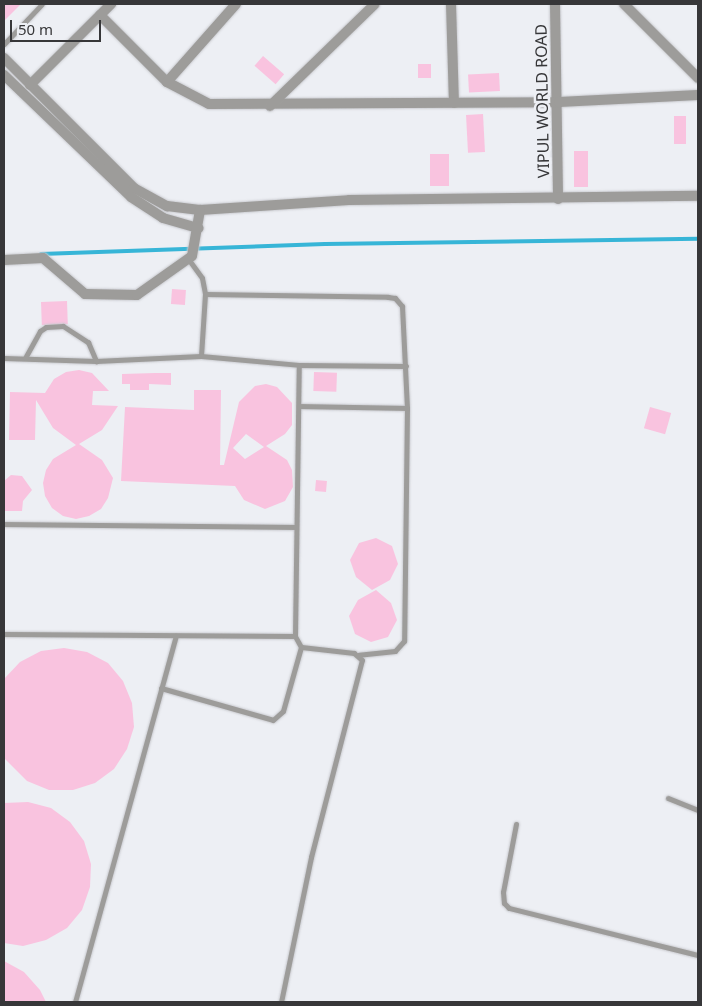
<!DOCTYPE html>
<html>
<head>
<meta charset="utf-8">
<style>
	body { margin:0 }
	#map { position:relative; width:702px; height:1006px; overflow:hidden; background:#edeff4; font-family:"Noto Sans",sans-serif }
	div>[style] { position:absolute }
	.stream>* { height:4px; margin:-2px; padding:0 2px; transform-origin:2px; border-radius:2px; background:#37b5d7 }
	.building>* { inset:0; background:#f9c3df; transform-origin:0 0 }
	.roads { filter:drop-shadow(0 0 1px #c9cacf) drop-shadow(0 0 1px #c9cacf) }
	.service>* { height:5px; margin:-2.5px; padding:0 2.5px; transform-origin:2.5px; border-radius:2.5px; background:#9d9c9a }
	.minor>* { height:10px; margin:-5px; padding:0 5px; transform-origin:5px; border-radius:5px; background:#9d9c9a }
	span { translate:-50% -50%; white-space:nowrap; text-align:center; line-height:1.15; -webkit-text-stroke:5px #edeff4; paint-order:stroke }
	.street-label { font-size:16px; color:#373739 }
	.frame { position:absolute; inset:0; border:5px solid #373739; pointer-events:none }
	.scale { position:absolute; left:10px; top:20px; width:91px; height:22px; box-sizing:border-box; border:2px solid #373739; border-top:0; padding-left:6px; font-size:15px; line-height:18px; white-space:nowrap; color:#373739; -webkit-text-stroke:4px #edeff4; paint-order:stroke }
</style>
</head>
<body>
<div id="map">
	<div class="stream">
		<div style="left:41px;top:254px;width:284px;rotate:-2deg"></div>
		<div style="left:325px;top:244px;width:373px;rotate:-0.8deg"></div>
	</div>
	<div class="building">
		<div style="clip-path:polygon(4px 4px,21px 4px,4px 21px)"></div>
		<div style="left:263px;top:56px;width:28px;height:13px;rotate:41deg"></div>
		<div style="left:431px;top:64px;width:14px;height:13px;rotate:90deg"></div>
		<div style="left:499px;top:73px;width:18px;height:31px;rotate:87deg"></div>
		<div style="left:483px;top:114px;width:38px;height:17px;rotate:87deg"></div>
		<div style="left:674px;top:116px;width:12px;height:28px"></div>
		<div style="left:574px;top:151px;width:14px;height:36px"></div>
		<div style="left:430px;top:154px;width:19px;height:32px"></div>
		<div style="left:172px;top:289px;width:14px;height:15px;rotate:4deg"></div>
		<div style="left:67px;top:301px;width:23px;height:26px;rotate:88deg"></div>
		<div style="clip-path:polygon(79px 370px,92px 373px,109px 391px,93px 391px,92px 405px,118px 406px,102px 430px,79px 444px,102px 460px,113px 478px,108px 498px,101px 509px,89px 516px,76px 519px,63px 516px,52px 508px,45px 496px,43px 483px,46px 470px,53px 459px,76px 445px,53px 428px,36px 400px,35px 440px,9px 440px,10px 392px,45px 393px,54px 379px,66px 372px)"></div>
		<div style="left:314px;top:372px;width:23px;height:19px;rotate:2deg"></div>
		<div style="clip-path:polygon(155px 373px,171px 373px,171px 385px,149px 384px,149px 390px,130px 390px,130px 384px,122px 384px,122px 374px)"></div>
		<div style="clip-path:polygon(evenodd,266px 384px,277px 387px,292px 403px,292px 425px,285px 434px,266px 446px,287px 460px,292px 470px,293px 487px,285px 501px,265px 509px,244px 500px,235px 486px,121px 481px,125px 407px,194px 410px,194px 390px,221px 390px,220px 465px,224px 465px,239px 402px,255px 386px,266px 384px,246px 434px,264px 447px,245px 459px,233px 448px,246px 434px)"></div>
		<div style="left:650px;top:407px;width:22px;height:22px;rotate:16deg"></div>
		<div style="clip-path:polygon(11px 475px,22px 476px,32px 490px,23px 501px,22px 511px,4px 511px,4px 481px)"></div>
		<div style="left:316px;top:480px;width:11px;height:11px;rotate:5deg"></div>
		<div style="clip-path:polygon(376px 538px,392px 546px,398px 564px,390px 580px,372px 590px,356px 577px,350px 560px,359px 543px)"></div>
		<div style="clip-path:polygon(376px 590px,391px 603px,397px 620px,388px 637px,371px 642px,355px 634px,349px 616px,358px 600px)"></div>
		<div style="clip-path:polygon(64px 648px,87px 652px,108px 663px,123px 681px,132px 703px,134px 727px,127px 749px,114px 769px,95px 783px,73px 790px,49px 790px,27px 781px,4px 758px,4px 679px,20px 662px,41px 651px)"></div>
		<div style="clip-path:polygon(28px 802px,51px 808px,70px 822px,84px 841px,91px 864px,90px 887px,82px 910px,67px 928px,46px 940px,23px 946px,4px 943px,4px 803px)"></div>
		<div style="clip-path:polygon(4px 961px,24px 972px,40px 990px,46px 1002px,4px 1002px)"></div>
	</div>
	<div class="roads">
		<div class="service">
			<div style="left:4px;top:44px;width:55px;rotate:-46.5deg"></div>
			<div style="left:189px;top:260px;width:22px;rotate:54deg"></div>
			<div style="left:202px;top:278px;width:16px;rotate:79deg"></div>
			<div style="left:205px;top:294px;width:62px;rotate:93.7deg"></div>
			<div style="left:205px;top:294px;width:183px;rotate:0.9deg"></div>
			<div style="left:388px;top:297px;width:7px;rotate:8deg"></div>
			<div style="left:395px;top:298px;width:11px;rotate:49deg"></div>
			<div style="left:402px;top:306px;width:102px;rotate:87.2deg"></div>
			<div style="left:407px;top:408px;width:233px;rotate:90.7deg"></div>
			<div style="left:404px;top:641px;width:13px;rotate:132deg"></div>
			<div style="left:395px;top:651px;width:36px;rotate:174deg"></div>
			<div style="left:4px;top:358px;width:92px;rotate:1.9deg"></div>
			<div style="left:96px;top:361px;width:105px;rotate:-2.7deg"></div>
			<div style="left:201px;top:356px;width:98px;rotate:5.2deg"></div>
			<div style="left:299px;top:365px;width:107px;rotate:0.5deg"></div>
			<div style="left:25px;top:358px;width:31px;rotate:-61deg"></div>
			<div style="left:40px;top:331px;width:7px;rotate:-34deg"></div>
			<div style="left:46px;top:327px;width:17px;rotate:-3deg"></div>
			<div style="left:63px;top:326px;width:30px;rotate:33deg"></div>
			<div style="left:88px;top:342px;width:21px;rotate:67deg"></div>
			<div style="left:300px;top:406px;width:107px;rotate:1.1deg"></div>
			<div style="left:4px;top:524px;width:292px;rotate:0.6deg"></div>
			<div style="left:4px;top:634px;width:291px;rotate:0.4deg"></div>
			<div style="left:161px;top:688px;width:116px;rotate:15.9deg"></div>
			<div style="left:273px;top:720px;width:13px;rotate:-42deg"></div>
			<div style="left:283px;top:711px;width:66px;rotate:-74.3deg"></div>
			<div style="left:668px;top:798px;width:32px;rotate:22deg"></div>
			<div style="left:516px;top:824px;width:69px;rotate:100.8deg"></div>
			<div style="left:503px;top:892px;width:11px;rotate:85deg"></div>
			<div style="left:504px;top:903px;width:7px;rotate:45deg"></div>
			<div style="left:509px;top:908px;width:195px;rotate:14deg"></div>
			<div style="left:75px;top:1002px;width:380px;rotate:-74.6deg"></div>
			<div style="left:281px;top:1002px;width:148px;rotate:-78.3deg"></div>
			<div style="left:311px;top:857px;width:203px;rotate:-75.5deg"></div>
			<div style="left:362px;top:660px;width:11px;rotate:-139deg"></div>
			<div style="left:354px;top:653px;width:53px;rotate:-173.5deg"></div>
			<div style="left:301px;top:647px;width:13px;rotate:-119deg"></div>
			<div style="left:295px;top:636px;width:271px;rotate:-89.2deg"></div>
		</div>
		<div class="minor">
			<div style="left:451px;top:4px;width:99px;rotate:88.3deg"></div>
			<div style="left:555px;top:4px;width:195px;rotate:89.1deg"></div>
			<div style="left:624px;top:4px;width:105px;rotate:45deg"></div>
			<div style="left:100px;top:15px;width:95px;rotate:45deg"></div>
			<div style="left:167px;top:82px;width:47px;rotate:27.6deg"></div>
			<div style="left:209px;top:104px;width:350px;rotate:-0.3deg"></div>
			<div style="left:559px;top:102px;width:139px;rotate:-2.9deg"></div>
			<div style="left:4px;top:58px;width:184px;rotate:45deg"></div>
			<div style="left:134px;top:188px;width:38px;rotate:29deg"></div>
			<div style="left:167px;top:206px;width:33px;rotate:7deg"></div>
			<div style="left:200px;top:210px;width:149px;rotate:-3.8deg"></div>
			<div style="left:349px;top:200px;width:349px;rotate:-0.7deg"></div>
			<div style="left:4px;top:75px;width:176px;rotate:43.8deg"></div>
			<div style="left:131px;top:197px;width:38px;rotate:33deg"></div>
			<div style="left:163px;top:218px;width:37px;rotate:16deg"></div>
			<div style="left:167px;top:82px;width:104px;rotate:-48.5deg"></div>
			<div style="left:30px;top:85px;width:115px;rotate:-45deg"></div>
			<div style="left:270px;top:106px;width:146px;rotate:-44.2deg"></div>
			<div style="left:4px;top:260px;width:39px;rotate:-3deg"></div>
			<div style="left:43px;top:258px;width:55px;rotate:40.6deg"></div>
			<div style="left:85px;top:294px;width:52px;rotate:1.1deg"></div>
			<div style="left:137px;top:295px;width:67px;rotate:-35.3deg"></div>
			<div style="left:192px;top:256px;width:47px;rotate:-80.1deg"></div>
		</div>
	</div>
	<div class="street-label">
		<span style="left:542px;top:101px;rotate:-91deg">VIPUL WORLD ROAD</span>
	</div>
	<div class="frame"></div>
	<div class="scale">50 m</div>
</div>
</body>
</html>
